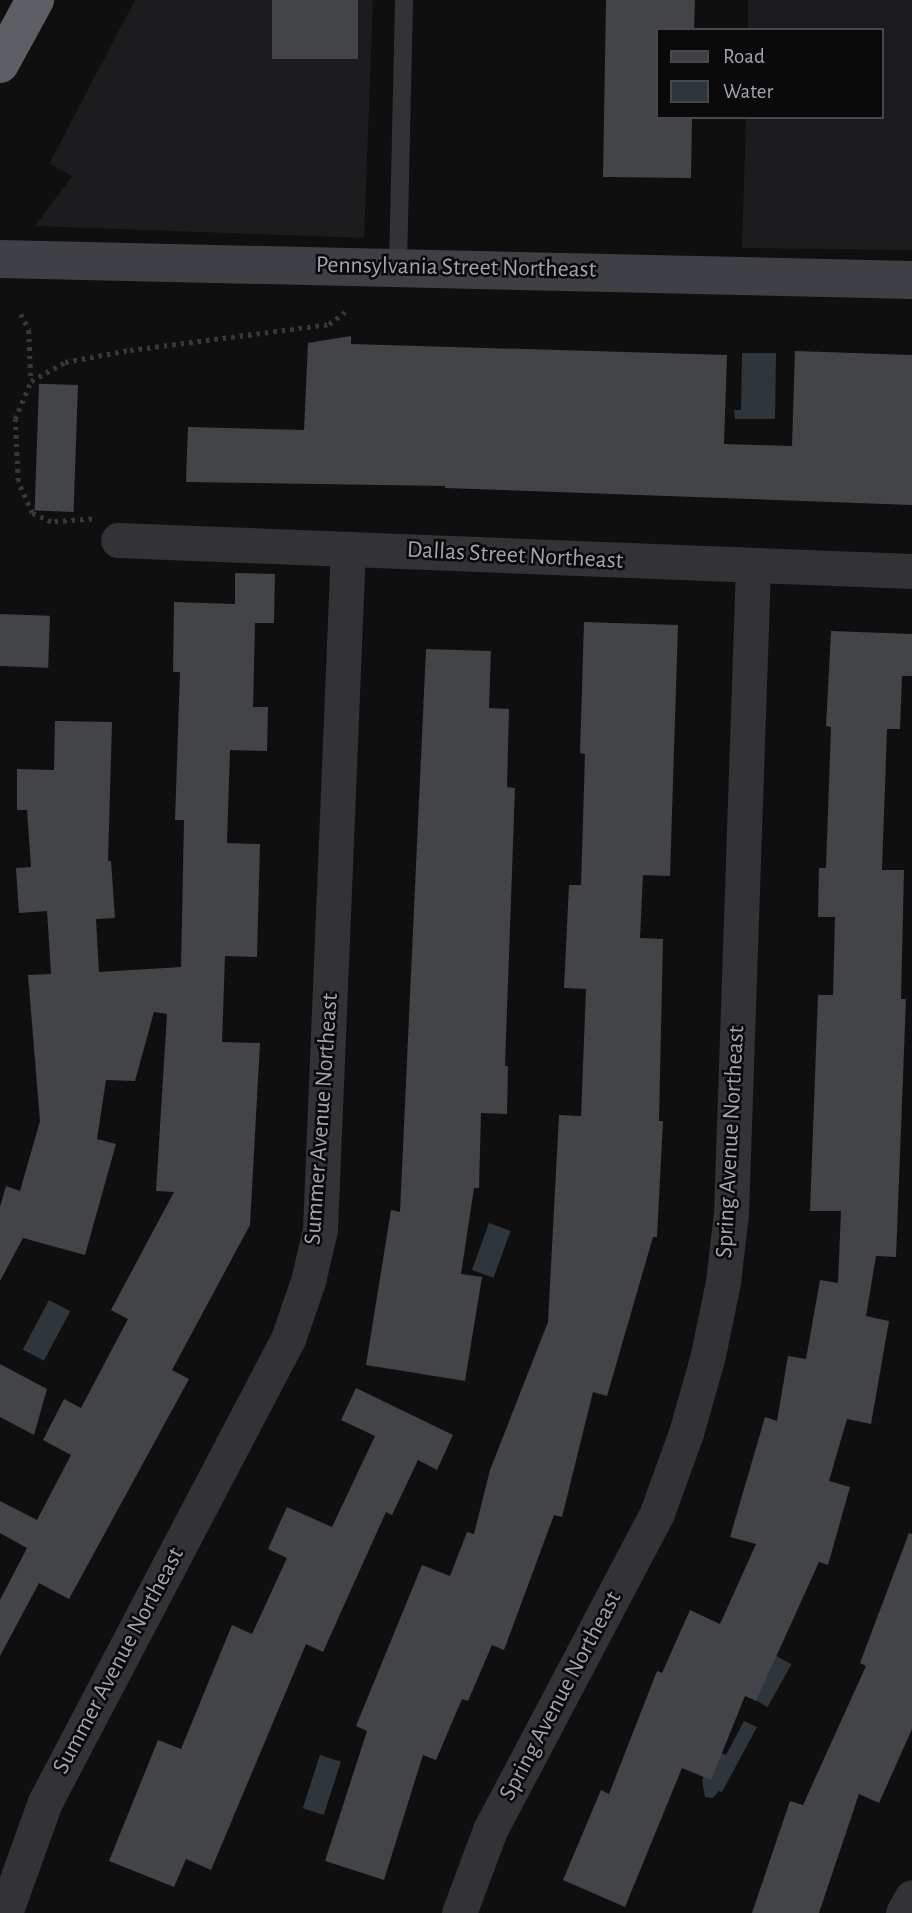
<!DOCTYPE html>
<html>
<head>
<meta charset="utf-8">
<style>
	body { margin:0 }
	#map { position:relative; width:912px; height:1913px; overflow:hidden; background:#0f0f10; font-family:"Alegreya Sans",sans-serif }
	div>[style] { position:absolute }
	.built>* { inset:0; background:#1c1b1d }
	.water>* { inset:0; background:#2e353b; transform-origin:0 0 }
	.building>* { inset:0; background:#434448; transform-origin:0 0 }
	.path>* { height:4.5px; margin-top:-2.25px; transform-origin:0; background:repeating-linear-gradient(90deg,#37383c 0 3.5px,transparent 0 8.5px) }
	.lane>* { height:18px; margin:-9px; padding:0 9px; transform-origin:9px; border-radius:9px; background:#333337 }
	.street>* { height:35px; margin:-17.5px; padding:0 17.5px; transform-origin:17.5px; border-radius:17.5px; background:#333337 }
	.secondary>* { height:38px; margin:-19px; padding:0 19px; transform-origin:19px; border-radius:19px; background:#3f4045 }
	.highway>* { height:38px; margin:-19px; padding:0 19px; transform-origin:19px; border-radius:19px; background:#5d5f65 }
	span { translate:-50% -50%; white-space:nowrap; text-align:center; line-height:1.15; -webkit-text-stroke:5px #0a0a0b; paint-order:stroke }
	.street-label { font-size:24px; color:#a2a5af }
	.legend { position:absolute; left:656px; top:28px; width:228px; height:91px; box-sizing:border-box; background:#0a0a0b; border:2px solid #47484d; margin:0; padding:9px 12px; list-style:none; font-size:21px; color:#a2a5af }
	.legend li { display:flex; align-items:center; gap:14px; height:35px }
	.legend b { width:35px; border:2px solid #47484d }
</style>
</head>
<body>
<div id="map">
	<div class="built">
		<div style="clip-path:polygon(135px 0,373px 0,364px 238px,35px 226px,72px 176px,49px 164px)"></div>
		<div style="clip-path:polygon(748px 0,912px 0,912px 250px,742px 248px,746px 117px,882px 117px,882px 30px,748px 30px)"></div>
	</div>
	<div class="water">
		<div style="clip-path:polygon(742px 353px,776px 353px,775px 419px,735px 419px,734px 410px,741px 410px)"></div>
		<div style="left:489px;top:1223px;width:23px;height:50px;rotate:20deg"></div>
		<div style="left:49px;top:1300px;width:24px;height:56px;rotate:28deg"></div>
		<div style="left:773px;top:1654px;width:21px;height:49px;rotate:29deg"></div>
		<div style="clip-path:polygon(744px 1721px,757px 1727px,722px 1792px,719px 1791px,713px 1798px,705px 1797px,702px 1780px,717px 1751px,726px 1755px)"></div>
		<div style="left:320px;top:1755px;width:22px;height:56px;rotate:18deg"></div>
	</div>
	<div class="building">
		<div style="left:272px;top:0;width:86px;height:59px"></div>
		<div style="clip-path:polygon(606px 0,695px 0,694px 30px,658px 30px,658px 117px,692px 117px,691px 178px,603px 177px)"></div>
		<div style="clip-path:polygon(351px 336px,351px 344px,727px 355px,724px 444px,792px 446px,795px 351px,912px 355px,912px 505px,445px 488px,445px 486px,186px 482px,188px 427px,304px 430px,308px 343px)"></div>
		<div style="left:78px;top:385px;width:127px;height:39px;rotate:92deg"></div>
		<div style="clip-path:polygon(235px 573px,275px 574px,274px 623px,255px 623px,253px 707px,268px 707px,267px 751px,230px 750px,227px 843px,260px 844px,257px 957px,225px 956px,222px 1042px,260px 1043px,250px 1225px,172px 1370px,189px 1379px,69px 1599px,39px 1583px,0 1656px,0 1600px,27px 1548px,0 1533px,0 1501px,37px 1520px,71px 1455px,43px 1440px,64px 1399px,81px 1408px,128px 1319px,111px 1310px,174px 1192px,156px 1191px,167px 1014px,154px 1012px,135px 1081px,106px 1080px,97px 1139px,116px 1144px,85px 1255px,23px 1238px,0 1281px,0 1207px,6px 1186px,20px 1191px,40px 1121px,28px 975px,51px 974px,47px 911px,19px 913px,16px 868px,31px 867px,27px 810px,17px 810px,17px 769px,54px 770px,55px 721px,112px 722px,108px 861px,111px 861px,115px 918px,96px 919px,99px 972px,181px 967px,184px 820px,175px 820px,180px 672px,173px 672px,174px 602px,235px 604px)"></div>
		<div style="left:0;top:614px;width:50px;height:52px;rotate:2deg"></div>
		<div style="clip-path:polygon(584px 622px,678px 625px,670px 876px,643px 875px,640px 938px,663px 939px,659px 1121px,663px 1121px,657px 1237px,653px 1237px,607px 1396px,593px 1392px,562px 1517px,554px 1515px,504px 1650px,492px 1645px,468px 1701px,462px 1699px,436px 1760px,423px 1755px,384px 1880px,325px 1861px,367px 1731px,356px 1726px,422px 1565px,450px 1576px,467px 1532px,474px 1534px,490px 1470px,548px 1322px,559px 1115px,581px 1116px,586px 989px,564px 988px,569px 885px,581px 885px,585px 754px,580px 753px)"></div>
		<div style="clip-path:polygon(831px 631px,912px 634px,912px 676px,902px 676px,900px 729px,887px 729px,882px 870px,904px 870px,901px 999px,906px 999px,896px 1257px,876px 1256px,866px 1316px,889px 1321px,871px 1424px,847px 1419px,829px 1481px,850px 1487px,828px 1565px,819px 1562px,756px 1701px,745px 1696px,711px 1780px,682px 1768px,625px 1907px,563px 1880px,601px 1790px,609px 1794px,657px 1671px,662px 1673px,690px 1610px,720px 1624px,756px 1544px,730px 1537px,765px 1417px,777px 1421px,788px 1356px,806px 1359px,820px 1280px,838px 1283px,841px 1211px,810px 1211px,818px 995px,833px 995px,835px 917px,818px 917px,819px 868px,826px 868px,831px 727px,826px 726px)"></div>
		<div style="clip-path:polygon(426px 649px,491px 651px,489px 708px,509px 709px,507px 787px,515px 788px,505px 1066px,508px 1066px,507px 1114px,481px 1113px,479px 1188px,474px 1188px,461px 1274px,482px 1277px,465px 1381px,366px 1365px,391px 1210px,400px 1212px)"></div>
		<div style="clip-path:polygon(0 1364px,47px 1389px,34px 1435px,0 1417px)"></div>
		<div style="clip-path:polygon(356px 1388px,453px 1435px,437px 1470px,418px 1460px,392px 1515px,386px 1512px,323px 1652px,306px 1644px,211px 1870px,186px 1859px,174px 1887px,109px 1861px,158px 1740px,181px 1749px,232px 1625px,252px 1634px,287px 1558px,268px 1549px,287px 1507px,332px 1527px,375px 1436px,341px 1420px)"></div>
		<div style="clip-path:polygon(909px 1533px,912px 1534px,912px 1729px,879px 1803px,859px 1794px,819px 1913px,752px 1913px,790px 1801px,803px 1805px,866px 1666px,860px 1663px)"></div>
	</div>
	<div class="path">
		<div style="left:21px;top:314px;width:18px;rotate:63deg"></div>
		<div style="left:29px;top:330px;width:51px;rotate:87.8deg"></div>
		<div style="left:92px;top:519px;width:41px;rotate:175.8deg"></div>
		<div style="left:51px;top:522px;width:21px;rotate:-155deg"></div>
		<div style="left:32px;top:513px;width:35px;rotate:-114deg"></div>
		<div style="left:18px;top:481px;width:62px;rotate:-92.8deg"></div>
		<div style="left:15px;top:419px;width:41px;rotate:-67.2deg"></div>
		<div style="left:31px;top:381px;width:39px;rotate:-29deg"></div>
		<div style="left:65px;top:362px;width:66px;rotate:-10.5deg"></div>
		<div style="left:130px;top:350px;width:201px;rotate:-7.4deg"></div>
		<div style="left:329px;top:324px;width:20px;rotate:-37deg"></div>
	</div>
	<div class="lane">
		<div style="left:398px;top:267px;width:267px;rotate:-88.7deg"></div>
	</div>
	<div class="street">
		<div style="left:118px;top:540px;width:795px;rotate:2.24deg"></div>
		<div style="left:5px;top:1913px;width:118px;rotate:-70.2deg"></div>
		<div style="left:45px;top:1802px;width:523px;rotate:-62.31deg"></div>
		<div style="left:288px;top:1339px;width:61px;rotate:-71deg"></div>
		<div style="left:308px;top:1281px;width:52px;rotate:-76.8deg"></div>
		<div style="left:320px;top:1230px;width:682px;rotate:-87.65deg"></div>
		<div style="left:459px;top:1913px;width:89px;rotate:-69.5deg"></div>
		<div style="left:490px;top:1830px;width:358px;rotate:-62.2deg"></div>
		<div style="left:657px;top:1513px;width:85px;rotate:-70.1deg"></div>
		<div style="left:686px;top:1433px;width:81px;rotate:-74.2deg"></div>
		<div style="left:708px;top:1355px;width:75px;rotate:-78.4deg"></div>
		<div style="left:723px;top:1282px;width:69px;rotate:-83.4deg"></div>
		<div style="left:731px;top:1213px;width:646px;rotate:-88.05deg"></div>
		<div style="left:903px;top:1913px;width:18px;rotate:-61deg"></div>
	</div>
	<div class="secondary">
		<div style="left:0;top:259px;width:912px;rotate:1.32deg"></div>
	</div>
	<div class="highway">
		<div style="left:0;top:64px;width:73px;rotate:-61.3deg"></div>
	</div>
	<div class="street-label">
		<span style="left:456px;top:268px;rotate:1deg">Pennsylvania Street Northeast</span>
		<span style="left:515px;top:556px;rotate:3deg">Dallas Street Northeast</span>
		<span style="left:322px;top:1119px;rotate:-86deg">Summer Avenue Northeast</span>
		<span style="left:731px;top:1142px;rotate:-87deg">Spring Avenue Northeast</span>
		<span style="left:119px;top:1661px;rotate:-62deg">Summer Avenue Northeast</span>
		<span style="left:561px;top:1696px;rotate:-62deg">Spring Avenue Northeast</span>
	</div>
	<ul class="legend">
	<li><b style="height:9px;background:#3f4045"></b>Road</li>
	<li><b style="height:19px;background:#2e353b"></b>Water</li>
	</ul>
</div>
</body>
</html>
